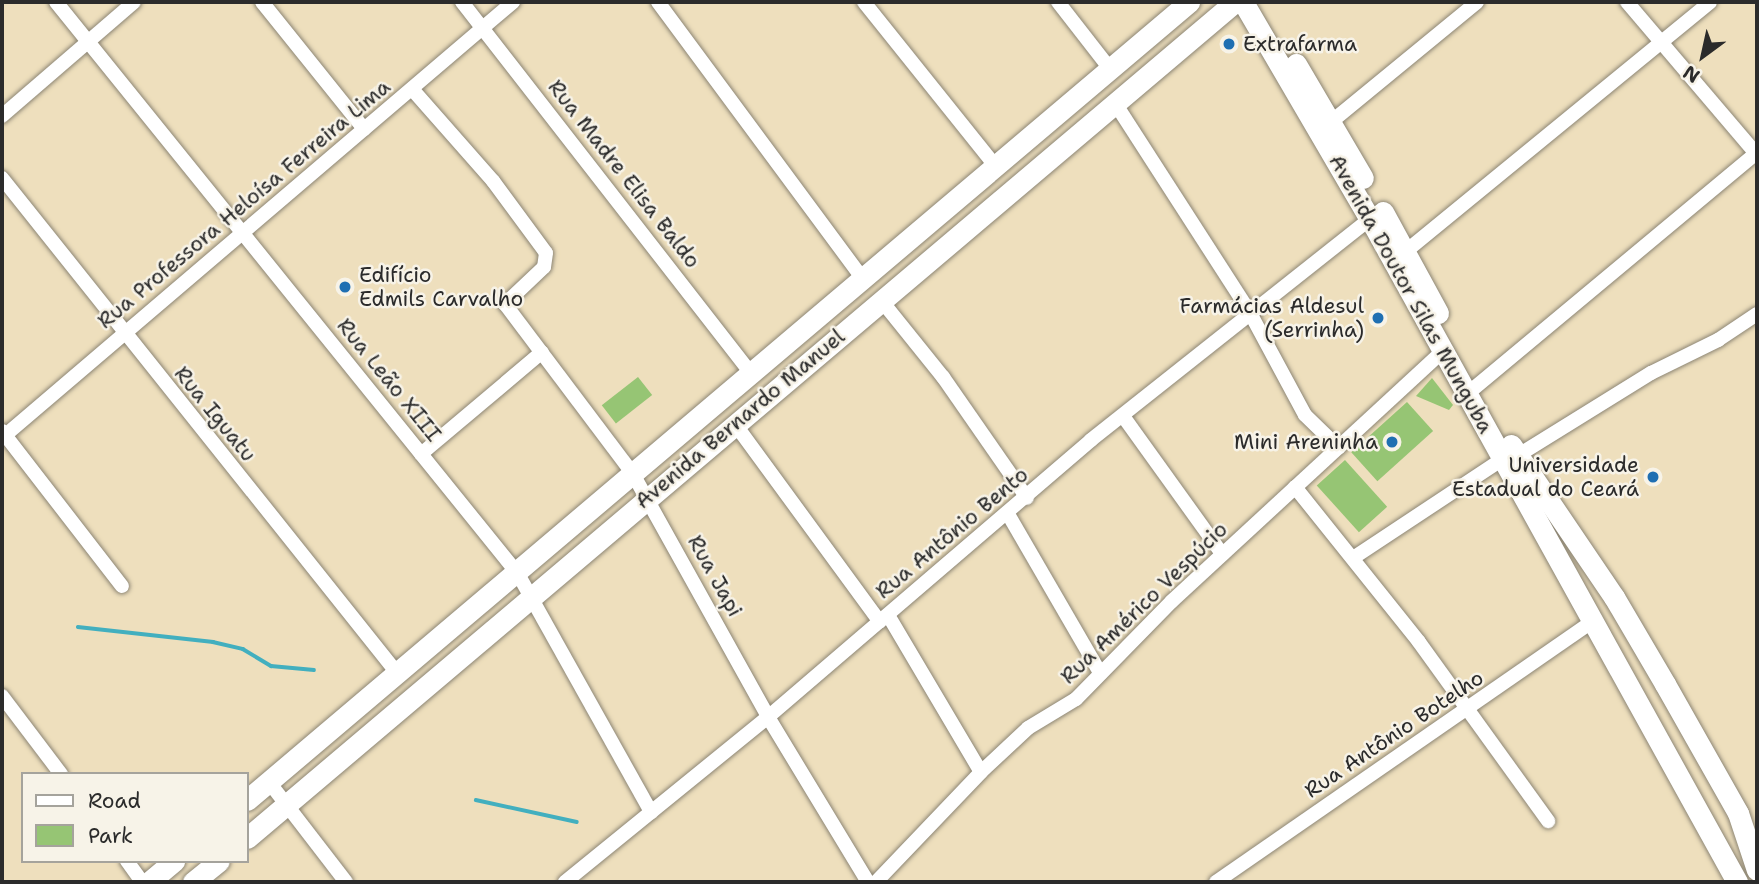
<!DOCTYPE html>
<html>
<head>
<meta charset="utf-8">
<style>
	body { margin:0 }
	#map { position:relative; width:1759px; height:884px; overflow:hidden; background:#eedfbd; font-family:"Shantell Sans",sans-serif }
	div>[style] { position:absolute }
	.green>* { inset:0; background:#96c574; transform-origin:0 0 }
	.stream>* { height:3.5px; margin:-1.75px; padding:0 1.75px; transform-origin:1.75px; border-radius:1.75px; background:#42afbf }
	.roads { filter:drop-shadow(0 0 2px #8c8574) drop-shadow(0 0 2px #8c8574) }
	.street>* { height:14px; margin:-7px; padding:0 7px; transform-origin:7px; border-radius:7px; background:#fff }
	.primary>* { height:21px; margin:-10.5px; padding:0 10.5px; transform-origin:10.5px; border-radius:10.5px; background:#fff }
	.dots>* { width:19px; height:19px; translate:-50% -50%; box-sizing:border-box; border:4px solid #f7f3e8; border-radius:50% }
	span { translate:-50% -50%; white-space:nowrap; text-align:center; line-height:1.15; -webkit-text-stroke:5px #f7f3e8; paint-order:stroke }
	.poi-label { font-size:21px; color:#2b2b2b }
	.left { translate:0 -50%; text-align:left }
	.right { translate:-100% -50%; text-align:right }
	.street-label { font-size:21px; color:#2b2b2b }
	.frame { position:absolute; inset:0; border:4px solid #2b2b2b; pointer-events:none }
	.legend { position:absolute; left:21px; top:772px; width:228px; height:91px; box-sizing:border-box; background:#f7f3e8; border:2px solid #a5a39c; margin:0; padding:9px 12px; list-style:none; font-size:21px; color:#2b2b2b }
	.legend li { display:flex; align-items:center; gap:14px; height:35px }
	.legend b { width:35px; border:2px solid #a5a39c }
	.north { position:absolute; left:1668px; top:21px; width:70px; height:70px; -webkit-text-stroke:5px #f7f3e8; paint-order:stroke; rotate:213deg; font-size:19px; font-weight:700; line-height:28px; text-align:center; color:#2b2b2b }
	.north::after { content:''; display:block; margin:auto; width:24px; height:32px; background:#2b2b2b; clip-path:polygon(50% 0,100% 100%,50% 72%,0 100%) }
</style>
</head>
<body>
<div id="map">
	<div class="green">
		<div style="left:638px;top:377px;width:23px;height:46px;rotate:52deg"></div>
		<div style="clip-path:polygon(1432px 378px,1453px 405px,1449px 410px,1416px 396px)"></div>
		<div style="left:1407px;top:402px;width:39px;height:75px;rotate:48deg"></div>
		<div style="left:1345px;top:460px;width:63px;height:38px;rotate:48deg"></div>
	</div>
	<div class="stream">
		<div style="left:78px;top:627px;width:136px;rotate:6.3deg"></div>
		<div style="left:213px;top:642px;width:31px;rotate:13deg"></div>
		<div style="left:243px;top:649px;width:33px;rotate:31deg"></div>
		<div style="left:271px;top:666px;width:43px;rotate:5.3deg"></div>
		<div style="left:476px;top:800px;width:103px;rotate:12.3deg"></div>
	</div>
	<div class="roads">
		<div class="street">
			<div style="left:56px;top:2px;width:735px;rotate:51.07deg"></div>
			<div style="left:518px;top:574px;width:273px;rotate:60.8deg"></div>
			<div style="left:262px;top:2px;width:163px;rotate:51.2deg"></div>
			<div style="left:462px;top:2px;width:472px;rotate:52.1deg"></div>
			<div style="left:658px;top:2px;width:346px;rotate:53.5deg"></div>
			<div style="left:864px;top:2px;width:211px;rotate:51.3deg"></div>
			<div style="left:1058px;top:2px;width:86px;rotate:52.1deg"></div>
			<div style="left:1627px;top:2px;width:201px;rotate:49.6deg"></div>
			<div style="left:412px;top:89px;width:123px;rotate:48.6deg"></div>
			<div style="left:493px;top:181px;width:89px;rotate:53.6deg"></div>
			<div style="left:546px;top:253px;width:14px;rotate:98deg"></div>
			<div style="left:544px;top:267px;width:54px;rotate:136.5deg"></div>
			<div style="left:505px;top:304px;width:213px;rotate:53deg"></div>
			<div style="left:633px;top:474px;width:278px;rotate:60.9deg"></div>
			<div style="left:768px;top:717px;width:193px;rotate:58.8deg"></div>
			<div style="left:1115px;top:103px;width:247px;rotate:57.2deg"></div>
			<div style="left:1249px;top:311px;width:118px;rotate:61.7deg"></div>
			<div style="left:1305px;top:415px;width:47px;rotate:44.1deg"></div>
			<div style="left:2px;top:116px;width:174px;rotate:-40.8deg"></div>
			<div style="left:1331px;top:122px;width:189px;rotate:-39.4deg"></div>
			<div style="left:2px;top:178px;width:635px;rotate:51.4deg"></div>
			<div style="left:1405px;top:252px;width:394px;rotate:-39.3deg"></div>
			<div style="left:881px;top:300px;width:99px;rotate:51.2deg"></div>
			<div style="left:943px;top:377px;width:147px;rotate:55.2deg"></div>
			<div style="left:1467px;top:394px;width:378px;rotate:-39.8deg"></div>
			<div style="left:1123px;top:416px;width:170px;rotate:54.3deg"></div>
			<div style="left:735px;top:424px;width:245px;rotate:53.8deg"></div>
			<div style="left:2px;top:431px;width:196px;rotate:52.3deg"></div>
			<div style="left:2px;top:438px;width:672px;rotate:-40.47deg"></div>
			<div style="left:421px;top:454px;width:158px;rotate:-40.1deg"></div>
			<div style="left:1517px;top:456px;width:158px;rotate:-31.8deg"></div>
			<div style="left:1651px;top:373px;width:75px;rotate:-26.2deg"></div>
			<div style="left:1718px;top:340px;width:47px;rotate:-33.7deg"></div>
			<div style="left:1295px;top:487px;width:198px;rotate:51.3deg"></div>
			<div style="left:1419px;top:642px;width:221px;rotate:54.2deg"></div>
			<div style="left:1008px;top:514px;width:184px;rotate:59.9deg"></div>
			<div style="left:1353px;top:558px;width:181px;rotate:-33.5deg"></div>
			<div style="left:888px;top:615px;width:182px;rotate:59.4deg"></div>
			<div style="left:2px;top:696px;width:98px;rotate:52.9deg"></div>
			<div style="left:269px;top:782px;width:126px;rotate:52.4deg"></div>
			<div style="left:127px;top:861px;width:26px;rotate:54deg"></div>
			<div style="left:565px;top:882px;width:262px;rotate:-39.1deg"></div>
			<div style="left:768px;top:717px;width:426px;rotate:-40.6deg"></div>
			<div style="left:1091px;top:440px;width:356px;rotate:-38.4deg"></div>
			<div style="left:876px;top:882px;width:152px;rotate:-46.3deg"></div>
			<div style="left:981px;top:772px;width:64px;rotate:-43.1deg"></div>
			<div style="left:1028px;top:728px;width:56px;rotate:-31.1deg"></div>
			<div style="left:1076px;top:699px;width:137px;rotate:-45.6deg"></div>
			<div style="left:1172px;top:601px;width:369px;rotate:-42.7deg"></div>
			<div style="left:1216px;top:882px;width:460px;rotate:-34.7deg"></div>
		</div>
		<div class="primary">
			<div style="left:1243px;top:2px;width:251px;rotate:59.7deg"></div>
			<div style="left:1370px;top:219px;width:758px;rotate:61.03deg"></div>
			<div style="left:1296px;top:64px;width:132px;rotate:59.6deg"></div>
			<div style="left:1383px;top:212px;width:115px;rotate:61.4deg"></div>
			<div style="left:1511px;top:445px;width:184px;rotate:55.9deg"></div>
			<div style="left:1614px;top:597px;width:101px;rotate:59.6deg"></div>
			<div style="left:1665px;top:684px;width:148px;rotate:60.5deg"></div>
			<div style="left:1738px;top:813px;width:60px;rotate:71.6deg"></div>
			<div style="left:247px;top:800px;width:1235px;rotate:-40.27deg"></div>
			<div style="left:247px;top:838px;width:1294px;rotate:-40.24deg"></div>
			<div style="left:149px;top:882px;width:33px;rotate:-40deg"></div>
			<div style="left:193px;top:882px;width:33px;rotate:-39deg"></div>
		</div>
	</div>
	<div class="dots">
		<div style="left:1229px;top:44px;background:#1f6fb2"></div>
		<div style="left:345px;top:287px;background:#1f6fb2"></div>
		<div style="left:1378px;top:318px;background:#1f6fb2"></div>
		<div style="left:1392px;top:442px;background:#1f6fb2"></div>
		<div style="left:1653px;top:477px;background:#1f6fb2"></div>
	</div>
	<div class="poi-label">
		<span class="left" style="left:1243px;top:44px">Extrafarma</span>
		<span class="left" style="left:359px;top:287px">Edifício<br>Edmils Carvalho</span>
		<span class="right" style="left:1364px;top:318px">Farmácias Aldesul<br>(Serrinha)</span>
		<span class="right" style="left:1378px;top:442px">Mini Areninha</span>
		<span class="right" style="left:1639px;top:477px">Universidade<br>Estadual do Ceará</span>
	</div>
	<div class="street-label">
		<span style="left:624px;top:174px;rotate:52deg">Rua Madre Elisa Baldo</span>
		<span style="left:244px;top:204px;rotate:-40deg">Rua Professora Heloísa Ferreira Lima</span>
		<span style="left:1411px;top:294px;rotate:61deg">Avenida Doutor Silas Munguba</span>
		<span style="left:389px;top:380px;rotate:51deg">Rua Leão XIII</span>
		<span style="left:215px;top:414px;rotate:51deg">Rua Iguatu</span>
		<span style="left:740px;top:419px;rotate:-40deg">Avenida Bernardo Manuel</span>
		<span style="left:952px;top:533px;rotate:-40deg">Rua Antônio Bento</span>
		<span style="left:715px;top:576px;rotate:61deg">Rua Japi</span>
		<span style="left:1144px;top:603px;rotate:-44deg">Rua Américo Vespúcio</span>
		<span style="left:1394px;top:734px;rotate:-34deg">Rua Antônio Botelho</span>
	</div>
	<div class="frame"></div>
	<ul class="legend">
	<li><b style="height:9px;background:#fff"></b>Road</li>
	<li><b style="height:19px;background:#96c574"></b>Park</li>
	</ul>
	<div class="north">N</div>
</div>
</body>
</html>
